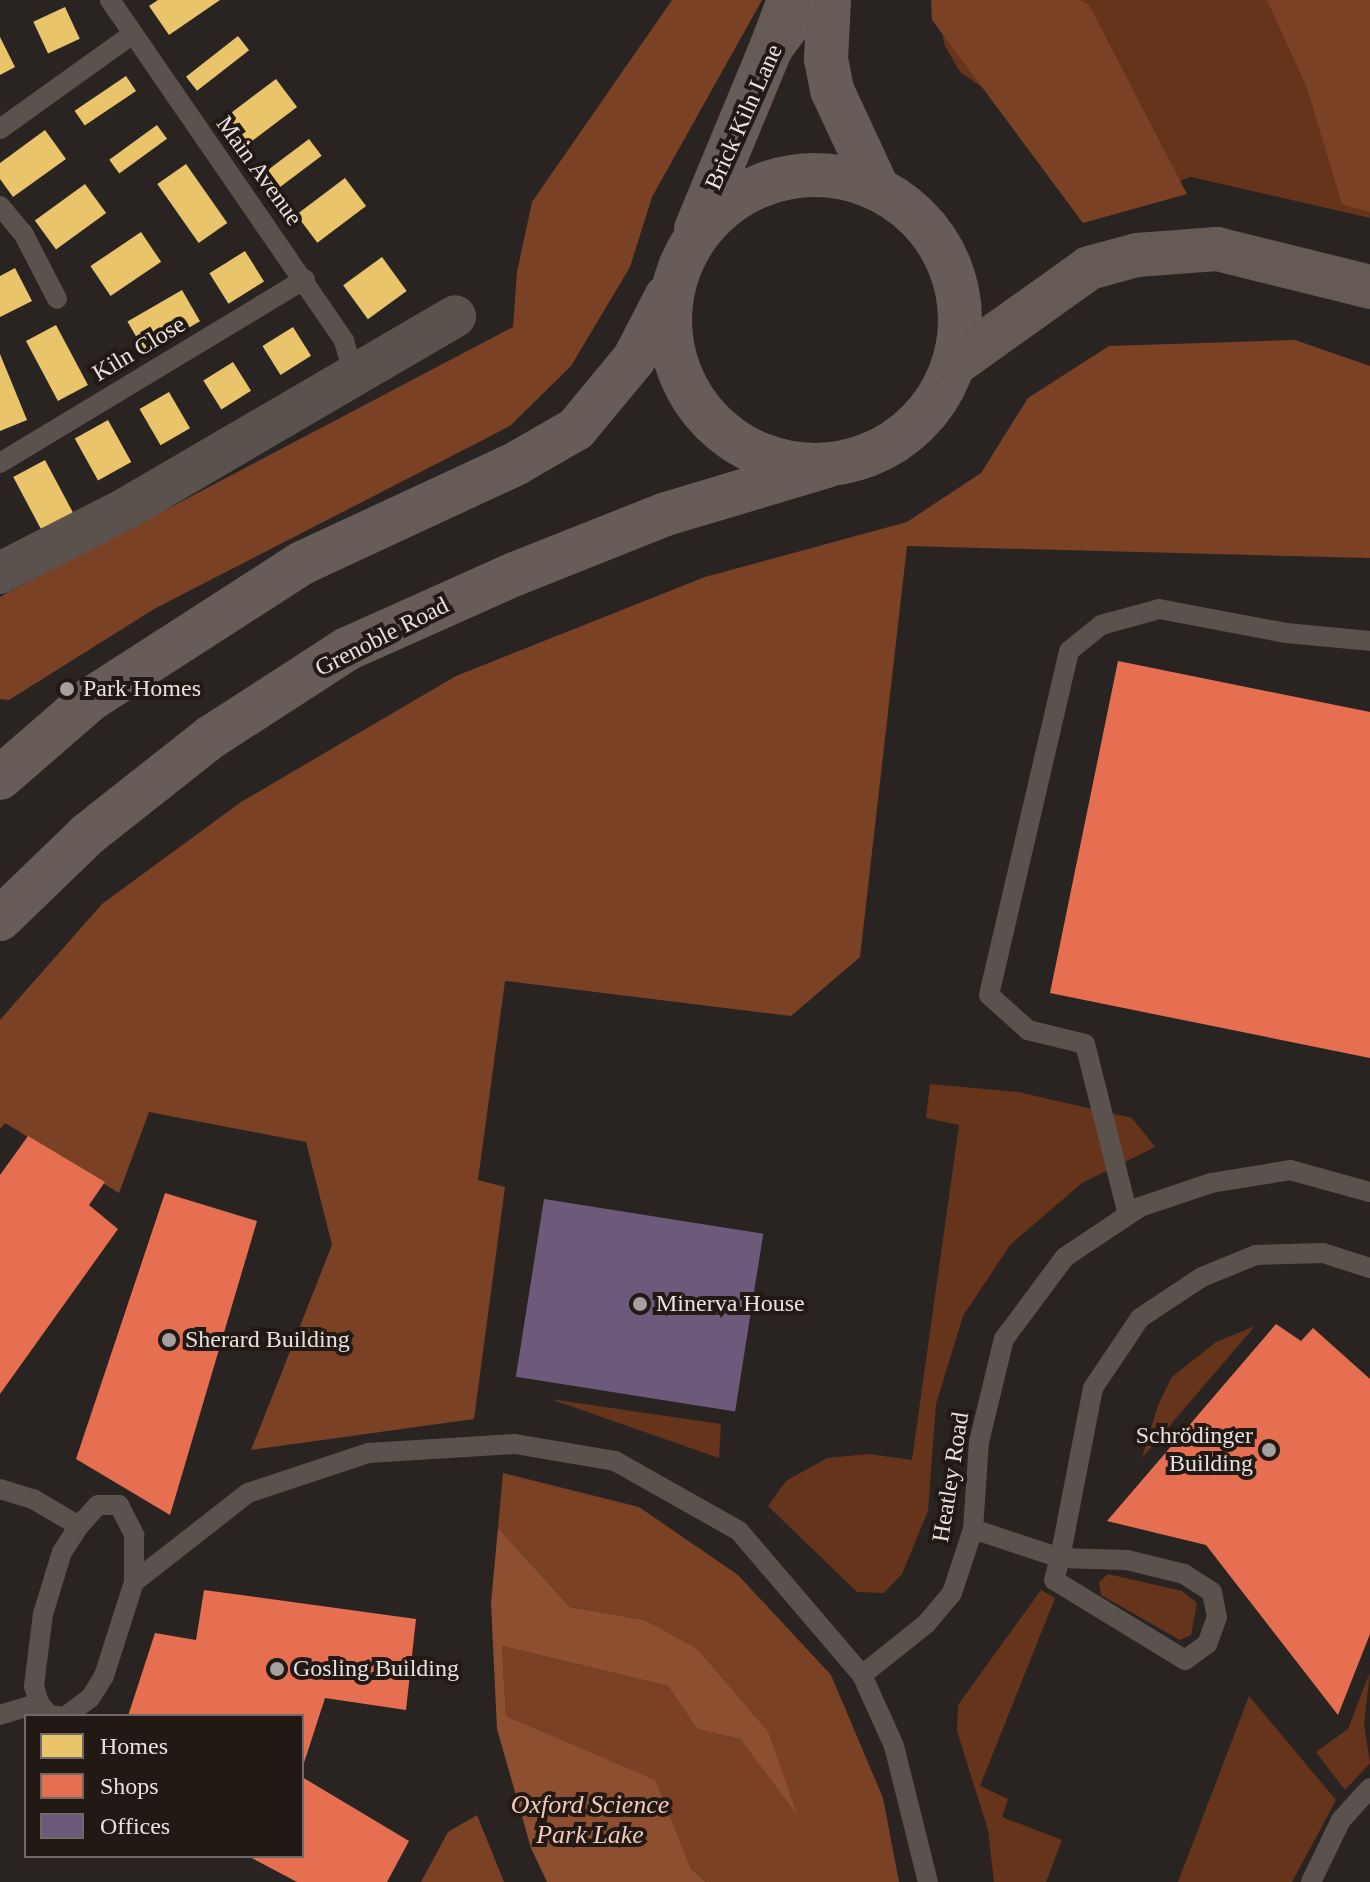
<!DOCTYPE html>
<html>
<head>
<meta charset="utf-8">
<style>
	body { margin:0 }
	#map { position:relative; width:1370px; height:1882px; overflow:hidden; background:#292422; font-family:Georgia,serif }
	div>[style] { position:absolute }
	.green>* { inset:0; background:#66341b }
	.forest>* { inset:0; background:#7b4125 }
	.water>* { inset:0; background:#8e4f31 }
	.homes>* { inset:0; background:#e9c46a; transform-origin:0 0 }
	.shops>* { inset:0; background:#e76f51 }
	.offices>* { inset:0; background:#6d597a; transform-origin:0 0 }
	.lane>* { height:20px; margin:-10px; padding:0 10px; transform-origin:10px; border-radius:10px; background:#5c524d }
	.street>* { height:42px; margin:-21px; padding:0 21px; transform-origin:21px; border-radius:21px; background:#5c524d }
	.secondary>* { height:44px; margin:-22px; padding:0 22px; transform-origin:22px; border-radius:22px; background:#685c58 }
	.secondary>.ring { margin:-22px; padding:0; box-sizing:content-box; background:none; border:44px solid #685c58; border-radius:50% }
	.primary>* { height:44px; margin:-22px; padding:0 22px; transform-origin:22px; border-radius:22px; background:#665a55 }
	.dots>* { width:22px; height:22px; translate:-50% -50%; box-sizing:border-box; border:4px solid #221915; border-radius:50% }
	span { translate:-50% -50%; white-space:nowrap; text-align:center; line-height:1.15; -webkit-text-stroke:8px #221915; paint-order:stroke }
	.street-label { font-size:24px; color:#e8e1df }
	.poi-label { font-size:24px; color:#e8e1df }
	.left { translate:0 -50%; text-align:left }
	.right { translate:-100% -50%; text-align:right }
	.water-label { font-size:26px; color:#f2cab7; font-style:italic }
	.legend { position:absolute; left:24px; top:1714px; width:280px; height:144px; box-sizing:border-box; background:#221915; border:2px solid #716966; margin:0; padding:10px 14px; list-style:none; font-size:24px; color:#e8e1df }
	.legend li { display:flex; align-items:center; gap:16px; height:40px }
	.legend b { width:40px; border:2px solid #716966 }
</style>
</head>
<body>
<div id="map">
	<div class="green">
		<div style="clip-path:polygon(935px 0,1369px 0,1370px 218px,1191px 177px,1081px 216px,1024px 116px,960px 72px,945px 46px)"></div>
		<div style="clip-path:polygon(930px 1084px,1018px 1092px,1132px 1118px,1155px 1147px,1082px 1183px,1010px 1245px,963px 1316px,936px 1404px,928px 1511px,902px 1574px,884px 1593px,857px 1592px,768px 1506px,786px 1481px,827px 1458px,869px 1454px,912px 1460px,959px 1125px,926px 1118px)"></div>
		<div style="clip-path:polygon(1255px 1326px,1142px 1458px,1158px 1405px,1172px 1377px,1216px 1342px)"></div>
		<div style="clip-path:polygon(550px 1399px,721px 1424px,719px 1458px)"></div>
		<div style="clip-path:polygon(1108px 1574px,1182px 1591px,1197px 1603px,1191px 1635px,1180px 1640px,1101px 1595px,1099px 1582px)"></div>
		<div style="clip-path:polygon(1041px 1590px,1055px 1598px,980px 1786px,1008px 1799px,1002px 1817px,1062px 1840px,1046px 1882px,994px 1882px,988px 1830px,957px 1731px,958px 1705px)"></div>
		<div style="clip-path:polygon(1370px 1672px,1364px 1724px,1370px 1763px,1345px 1790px,1316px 1752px,1348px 1729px)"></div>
		<div style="clip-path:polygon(1249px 1696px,1336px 1800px,1292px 1882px,1178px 1882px)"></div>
	</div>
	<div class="forest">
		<div style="clip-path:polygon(672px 0,762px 0,652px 197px,630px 267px,571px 366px,510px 426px,154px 609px,9px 700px,0 699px,0 597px,513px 327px,517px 272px,532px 202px)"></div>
		<div style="clip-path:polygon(931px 0,1080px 0,1089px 5px,1187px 194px,1083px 223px,932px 20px)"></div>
		<div style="clip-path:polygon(1267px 0,1370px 0,1370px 212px,1342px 204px,1307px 88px)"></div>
		<div style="clip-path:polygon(1295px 340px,1370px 366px,1370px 558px,907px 546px,860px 957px,791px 1016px,505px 981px,478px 1180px,505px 1187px,474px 1419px,251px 1450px,332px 1245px,306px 1142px,149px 1112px,119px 1193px,5px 1123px,0 1129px,0 1020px,102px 904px,241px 802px,456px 676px,705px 577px,907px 522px,981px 473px,1028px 398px,1109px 346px)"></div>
		<div style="clip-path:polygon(503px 1473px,639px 1507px,738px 1575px,831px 1675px,883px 1798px,899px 1882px,706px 1882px,691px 1869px,654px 1780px,506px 1716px,502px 1646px,668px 1686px,697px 1729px,740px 1739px,795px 1812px,769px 1733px,644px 1620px,570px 1607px,498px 1528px)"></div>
		<div style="clip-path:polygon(477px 1815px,504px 1882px,421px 1882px,448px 1832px)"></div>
	</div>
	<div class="water">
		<div style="clip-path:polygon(498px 1528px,570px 1607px,644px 1620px,697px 1649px,769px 1733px,797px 1815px,740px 1739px,697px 1729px,668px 1686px,502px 1646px,506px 1716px,655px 1780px,691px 1869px,706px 1882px,547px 1882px,531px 1848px,497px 1729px,491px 1603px)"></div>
	</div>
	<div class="homes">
		<div style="clip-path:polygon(158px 0,220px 0,169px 35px,149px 6px)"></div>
		<div style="left:65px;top:7px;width:35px;height:35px;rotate:65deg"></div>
		<div style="left:238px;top:36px;width:18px;height:66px;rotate:52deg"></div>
		<div style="clip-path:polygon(0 37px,15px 67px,0 75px)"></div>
		<div style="left:126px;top:76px;width:18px;height:62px;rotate:56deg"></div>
		<div style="left:276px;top:79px;width:35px;height:66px;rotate:53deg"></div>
		<div style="left:157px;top:125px;width:17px;height:59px;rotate:54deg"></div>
		<div style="clip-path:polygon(45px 130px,66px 159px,13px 197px,0 179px,0 163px)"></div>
		<div style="left:309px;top:139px;width:21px;height:62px;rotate:53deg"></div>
		<div style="left:186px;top:164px;width:72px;height:35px;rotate:55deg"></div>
		<div style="left:345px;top:178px;width:35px;height:61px;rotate:53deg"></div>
		<div style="left:85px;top:184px;width:36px;height:62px;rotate:54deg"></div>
		<div style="left:141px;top:232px;width:36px;height:61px;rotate:56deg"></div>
		<div style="left:245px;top:251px;width:36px;height:42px;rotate:58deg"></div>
		<div style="left:382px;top:257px;width:42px;height:48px;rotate:54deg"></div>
		<div style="clip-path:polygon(15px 268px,32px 301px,0 317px,0 276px)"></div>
		<div style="left:182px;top:290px;width:36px;height:63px;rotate:60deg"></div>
		<div style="left:56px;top:325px;width:68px;height:34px;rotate:62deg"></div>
		<div style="left:293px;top:327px;width:34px;height:36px;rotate:58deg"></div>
		<div style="clip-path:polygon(0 354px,27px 420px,0 431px)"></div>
		<div style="left:233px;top:362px;width:34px;height:35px;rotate:58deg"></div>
		<div style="left:169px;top:392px;width:42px;height:34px;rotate:60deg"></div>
		<div style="left:108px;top:420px;width:48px;height:38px;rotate:61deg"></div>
		<div style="left:45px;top:460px;width:61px;height:36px;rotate:62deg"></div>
	</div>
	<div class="shops">
		<div style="clip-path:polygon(1118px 661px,1370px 712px,1370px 1058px,1050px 993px)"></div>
		<div style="clip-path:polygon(28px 1136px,105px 1182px,89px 1205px,118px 1229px,0 1394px,0 1175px)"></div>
		<div style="clip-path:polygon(165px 1193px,257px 1221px,170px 1515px,76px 1459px)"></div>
		<div style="clip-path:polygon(1276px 1324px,1301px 1341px,1313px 1328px,1370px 1379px,1370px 1634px,1338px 1715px,1206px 1545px,1107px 1521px)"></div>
		<div style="clip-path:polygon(204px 1590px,416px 1619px,406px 1710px,325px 1698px,303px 1766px,302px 1716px,128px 1716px,155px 1633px,196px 1640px)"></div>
		<div style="clip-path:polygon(302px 1777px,409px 1841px,387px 1882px,297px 1882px,248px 1856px,302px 1856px)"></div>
	</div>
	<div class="offices">
		<div style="left:544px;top:1199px;width:222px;height:180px;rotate:9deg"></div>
	</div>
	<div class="lane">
		<div style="left:110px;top:0;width:414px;rotate:55.5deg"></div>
		<div style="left:344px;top:341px;width:18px;rotate:74deg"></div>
		<div style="left:349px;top:358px;width:21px;rotate:95deg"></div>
		<div style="left:0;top:129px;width:160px;rotate:-35.6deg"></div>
		<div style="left:0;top:206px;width:35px;rotate:50deg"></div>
		<div style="left:23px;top:233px;width:74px;rotate:62.7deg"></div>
		<div style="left:0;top:463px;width:356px;rotate:-31.1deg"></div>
		<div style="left:1128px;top:1215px;width:176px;rotate:-104.1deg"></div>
		<div style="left:1085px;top:1044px;width:59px;rotate:-166.2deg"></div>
		<div style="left:1028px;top:1030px;width:52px;rotate:-138.1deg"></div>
		<div style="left:989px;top:995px;width:353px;rotate:-76.9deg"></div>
		<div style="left:1069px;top:651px;width:41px;rotate:-39.1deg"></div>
		<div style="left:1101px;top:625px;width:60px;rotate:-15.4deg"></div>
		<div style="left:1159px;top:609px;width:129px;rotate:10.7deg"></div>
		<div style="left:1286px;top:633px;width:84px;rotate:5.4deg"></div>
		<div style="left:0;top:1489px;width:34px;rotate:17deg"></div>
		<div style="left:33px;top:1499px;width:53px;rotate:30.4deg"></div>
		<div style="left:973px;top:1529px;width:92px;rotate:18.4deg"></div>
		<div style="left:1060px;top:1558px;width:173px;rotate:-79deg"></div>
		<div style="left:1093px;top:1388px;width:84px;rotate:-56.1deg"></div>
		<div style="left:1140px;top:1318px;width:74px;rotate:-33.5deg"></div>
		<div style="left:1202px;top:1277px;width:58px;rotate:-22.2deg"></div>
		<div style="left:1256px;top:1255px;width:67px;rotate:-1.7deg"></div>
		<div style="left:1323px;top:1253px;width:49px;rotate:17.7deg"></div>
		<div style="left:1060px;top:1558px;width:67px;rotate:1.7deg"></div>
		<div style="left:1127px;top:1560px;width:59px;rotate:13.8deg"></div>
		<div style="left:1184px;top:1574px;width:33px;rotate:33deg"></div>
		<div style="left:1212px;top:1592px;width:25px;rotate:79deg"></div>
		<div style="left:1217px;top:1617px;width:29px;rotate:110deg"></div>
		<div style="left:1207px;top:1644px;width:27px;rotate:144deg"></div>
		<div style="left:1185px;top:1660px;width:153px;rotate:-148.6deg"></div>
		<div style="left:1054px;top:1580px;width:23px;rotate:-75deg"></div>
		<div style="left:134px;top:1582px;width:145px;rotate:-38deg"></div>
		<div style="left:248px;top:1493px;width:126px;rotate:-18.4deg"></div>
		<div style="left:368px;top:1453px;width:147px;rotate:-3.5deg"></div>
		<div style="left:515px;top:1444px;width:101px;rotate:9.6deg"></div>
		<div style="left:615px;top:1461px;width:142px;rotate:29.4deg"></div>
		<div style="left:739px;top:1531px;width:189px;rotate:49.5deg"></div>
		<div style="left:862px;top:1675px;width:78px;rotate:65.7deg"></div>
		<div style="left:894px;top:1746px;width:140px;rotate:76deg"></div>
		<div style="left:862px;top:1675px;width:82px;rotate:-38.6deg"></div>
		<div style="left:926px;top:1624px;width:40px;rotate:-50deg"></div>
		<div style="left:952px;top:1593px;width:67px;rotate:-71.8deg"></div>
		<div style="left:973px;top:1529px;width:87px;rotate:-86.1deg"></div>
		<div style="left:979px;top:1442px;width:106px;rotate:-76.4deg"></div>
		<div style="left:1004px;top:1339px;width:102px;rotate:-53.4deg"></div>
		<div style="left:1065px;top:1257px;width:90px;rotate:-33.7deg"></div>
		<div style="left:1140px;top:1207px;width:75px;rotate:-18.7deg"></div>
		<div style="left:1211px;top:1183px;width:80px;rotate:-9.3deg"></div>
		<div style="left:1290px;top:1170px;width:83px;rotate:15.4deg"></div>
		<div style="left:0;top:1715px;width:41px;rotate:-17.1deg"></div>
		<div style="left:58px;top:1716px;width:9px;rotate:-174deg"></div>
		<div style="left:49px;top:1715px;width:16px;rotate:-130deg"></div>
		<div style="left:39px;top:1703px;width:18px;rotate:-106deg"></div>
		<div style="left:34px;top:1686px;width:73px;rotate:-82.9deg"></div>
		<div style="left:43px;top:1614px;width:65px;rotate:-73deg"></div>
		<div style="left:62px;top:1552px;width:31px;rotate:-57deg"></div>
		<div style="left:79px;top:1526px;width:28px;rotate:-48deg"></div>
		<div style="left:98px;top:1505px;width:21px"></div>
		<div style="left:119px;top:1505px;width:34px;rotate:63deg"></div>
		<div style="left:134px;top:1535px;width:47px;rotate:90deg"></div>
		<div style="left:134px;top:1582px;width:99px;rotate:107.7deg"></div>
		<div style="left:104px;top:1676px;width:26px;rotate:122deg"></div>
		<div style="left:90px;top:1698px;width:30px;rotate:143deg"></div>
		<div style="left:1311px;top:1882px;width:69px;rotate:-64.2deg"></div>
		<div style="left:1341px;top:1820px;width:43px;rotate:-47.8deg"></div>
	</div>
	<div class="street">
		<div style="left:0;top:573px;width:143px;rotate:-27.1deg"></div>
		<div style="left:127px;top:508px;width:380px;rotate:-30.3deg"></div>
	</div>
	<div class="secondary">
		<div style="left:829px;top:0;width:59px;rotate:92.9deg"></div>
		<div style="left:826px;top:59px;width:32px;rotate:79deg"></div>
		<div style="left:832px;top:90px;width:107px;rotate:65.1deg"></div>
		<div class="ring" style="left:670px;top:175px;width:246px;height:246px"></div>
		<div style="left:696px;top:229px;width:196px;rotate:-67.5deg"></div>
		<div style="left:771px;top:48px;width:39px;rotate:-54deg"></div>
		<div style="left:0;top:778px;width:121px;rotate:-41deg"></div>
		<div style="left:91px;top:699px;width:251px;rotate:-32.8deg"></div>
		<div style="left:302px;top:563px;width:237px;rotate:-24.9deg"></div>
		<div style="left:517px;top:463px;width:68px;rotate:-30deg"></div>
		<div style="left:576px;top:429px;width:91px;rotate:-50.4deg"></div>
		<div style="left:634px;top:359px;width:70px;rotate:-62.7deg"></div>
		<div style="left:0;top:919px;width:122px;rotate:-44deg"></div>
		<div style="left:88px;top:834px;width:157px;rotate:-38.3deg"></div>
		<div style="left:211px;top:737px;width:162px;rotate:-32.9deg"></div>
		<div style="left:347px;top:649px;width:184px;rotate:-24.1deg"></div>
		<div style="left:515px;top:574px;width:162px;rotate:-21.7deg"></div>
		<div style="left:666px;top:514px;width:168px;rotate:-16.6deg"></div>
	</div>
	<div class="primary">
		<div style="left:771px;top:48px;width:51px;rotate:-69.4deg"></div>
		<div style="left:956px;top:363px;width:163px;rotate:-35.5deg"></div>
		<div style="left:1089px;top:268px;width:50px;rotate:-15.2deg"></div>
		<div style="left:1137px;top:255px;width:80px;rotate:-4.3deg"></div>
		<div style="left:1217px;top:249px;width:158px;rotate:13.9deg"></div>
	</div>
	<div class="dots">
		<div style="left:67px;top:689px;background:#a59f9d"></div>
		<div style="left:640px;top:1304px;background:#a59f9d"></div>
		<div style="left:169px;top:1340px;background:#a59f9d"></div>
		<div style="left:1269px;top:1450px;background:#a59f9d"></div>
		<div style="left:277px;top:1669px;background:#a59f9d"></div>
	</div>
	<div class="street-label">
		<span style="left:744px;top:117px;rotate:-66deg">Brick Kiln Lane</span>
		<span style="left:259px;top:171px;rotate:54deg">Main Avenue</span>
		<span style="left:139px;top:349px;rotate:-31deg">Kiln Close</span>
		<span style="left:382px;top:637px;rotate:-27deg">Grenoble Road</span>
		<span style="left:951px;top:1477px;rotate:-81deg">Heatley Road</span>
	</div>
	<div class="poi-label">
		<span class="left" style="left:83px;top:689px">Park Homes</span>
		<span class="left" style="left:656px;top:1304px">Minerva House</span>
		<span class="left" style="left:185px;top:1340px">Sherard Building</span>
		<span class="right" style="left:1253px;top:1450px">Schrödinger<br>Building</span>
		<span class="left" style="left:293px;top:1669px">Gosling Building</span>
	</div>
	<div class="water-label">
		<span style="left:590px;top:1820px">Oxford Science<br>Park Lake</span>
	</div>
	<ul class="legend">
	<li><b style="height:22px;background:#e9c46a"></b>Homes</li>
	<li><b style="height:22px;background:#e76f51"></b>Shops</li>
	<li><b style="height:22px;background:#6d597a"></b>Offices</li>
	</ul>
</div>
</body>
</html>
